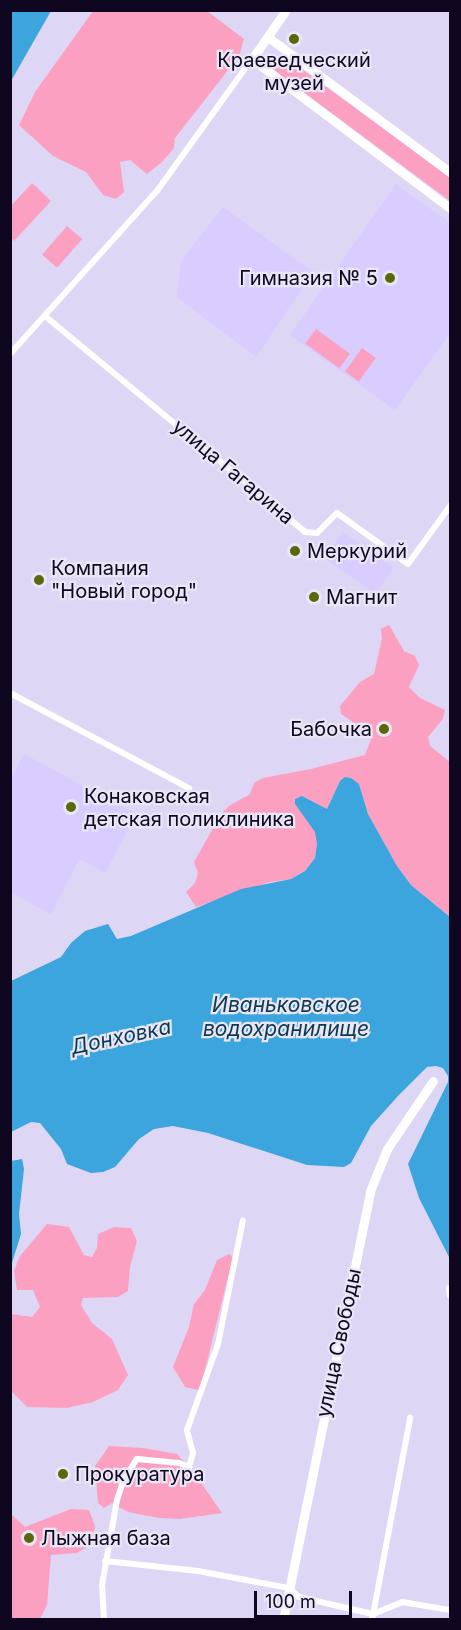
<!DOCTYPE html>
<html>
<head>
<meta charset="utf-8">
<style>
	body { margin:0 }
	#map { position:relative; width:461px; height:1630px; overflow:hidden; background:#ded6f5; font-family:Inter,sans-serif }
	div>[style] { position:absolute }
	.built>* { inset:0; background:#d9ccff; transform-origin:0 0 }
	.green>* { inset:0; background:#fca0c2; transform-origin:0 0 }
	.water>* { inset:0; background:#3ca5dd }
	.street>* { height:6px; margin:-3px; padding:0 3px; transform-origin:3px; border-radius:3px; background:#fff }
	.secondary>* { height:9px; margin:-4.5px; padding:0 4.5px; transform-origin:4.5px; border-radius:4.5px; background:#fff }
	.dots>* { width:16px; height:16px; translate:-50% -50%; box-sizing:border-box; border:3px solid #e9e6f6; border-radius:50% }
	span { translate:-50% -50%; white-space:nowrap; text-align:center; line-height:1.15; -webkit-text-stroke:4.5px #e9e6f6; paint-order:stroke }
	.poi-label { font-size:20px; color:#0f0620 }
	.right { translate:-100% -50%; text-align:right }
	.left { translate:0 -50%; text-align:left }
	.street-label { font-size:20px; color:#0f0620 }
	.water-label { font-size:21px; color:#0d3950; font-style:italic }
	.frame { position:absolute; inset:0; border:12px solid #0f0620; pointer-events:none }
	.scale { position:absolute; left:254px; top:1591px; width:98px; height:27px; box-sizing:border-box; border:3px solid #0f0620; border-top:0; padding-left:8px; font-size:18px; line-height:21px; white-space:nowrap; color:#0f0620; -webkit-text-stroke:4px #e9e6f6; paint-order:stroke }
</style>
</head>
<body>
<div id="map">
	<div class="built">
		<div style="clip-path:polygon(396px 184px,450px 223px,450px 333px,395px 410px,290px 335px)"></div>
		<div style="clip-path:polygon(223px 207px,313px 272px,256px 357px,177px 297px,181px 261px)"></div>
		<div style="left:343px;top:532px;width:62px;height:32px;rotate:35deg"></div>
		<div style="clip-path:polygon(24px 754px,136px 814px,105px 873px,79px 859px,51px 914px,11px 893px,11px 778px)"></div>
	</div>
	<div class="green">
		<div style="clip-path:polygon(93px 11px,207px 11px,244px 39px,239px 56px,175px 138px,174px 148px,162px 162px,147px 174px,130px 160px,120px 162px,124px 192px,116px 199px,103px 195px,86px 172px,53px 156px,19px 125px,35px 92px)"></div>
		<div style="clip-path:polygon(281px 54px,450px 177px,450px 201px,271px 68px)"></div>
		<div style="clip-path:polygon(32px 183px,51px 201px,14px 241px,11px 237px,11px 206px)"></div>
		<div style="left:67px;top:226px;width:20px;height:38px;rotate:41deg"></div>
		<div style="left:316px;top:329px;width:42px;height:18px;rotate:36deg"></div>
		<div style="left:362px;top:348px;width:17px;height:29px;rotate:36deg"></div>
		<div style="clip-path:polygon(389px 625px,404px 651px,415px 656px,419px 665px,409px 687px,420px 698px,445px 710px,443px 719px,428px 737px,430px 746px,450px 762px,450px 917px,411px 885px,397px 866px,368px 814px,359px 784px,340px 781px,327px 809px,302px 796px,295px 804px,316px 832px,317px 844px,315px 858px,305px 871px,291px 879px,270px 882px,196px 907px,186px 892px,195px 883px,198px 873px,194px 862px,221px 814px,229px 806px,250px 794px,254px 783px,263px 778px,311px 769px,365px 755px,371px 739px,369px 733px,341px 714px,340px 706px,360px 682px,374px 674px,382px 638px,381px 629px)"></div>
		<div style="clip-path:polygon(47px 1224px,69px 1227px,84px 1255px,92px 1257px,97px 1248px,98px 1234px,114px 1227px,131px 1228px,137px 1241px,130px 1267px,128px 1291px,118px 1297px,83px 1298px,81px 1305px,92px 1323px,112px 1339px,128px 1375px,118px 1390px,93px 1402px,67px 1408px,27px 1407px,11px 1391px,11px 1314px,32px 1317px,40px 1307px,33px 1290px,17px 1290px,14px 1271px,20px 1256px)"></div>
		<div style="clip-path:polygon(229px 1254px,233px 1257px,204px 1374px,199px 1390px,185px 1387px,173px 1367px,189px 1327px,194px 1304px,205px 1290px,217px 1260px)"></div>
		<div style="clip-path:polygon(109px 1446px,143px 1448px,177px 1454px,195px 1474px,222px 1513px,180px 1519px,159px 1518px,128px 1512px,112px 1503px,104px 1508px,98px 1503px,95px 1466px)"></div>
		<div style="clip-path:polygon(71px 1509px,89px 1510px,95px 1526px,93px 1544px,76px 1553px,51px 1555px,47px 1605px,40px 1619px,11px 1619px,11px 1514px,25px 1527px)"></div>
	</div>
	<div class="water">
		<div style="clip-path:polygon(11px 10px,51px 11px,11px 81px,10px 11px)"></div>
		<div style="clip-path:polygon(345px 777px,351px 778px,359px 784px,368px 814px,397px 866px,411px 885px,450px 917px,450px 1259px,419px 1198px,408px 1164px,448px 1082px,448px 1076px,443px 1068px,436px 1066px,427px 1067px,398px 1096px,371px 1126px,351px 1163px,344px 1167px,307px 1165px,208px 1133px,173px 1126px,154px 1129px,139px 1139px,115px 1167px,103px 1172px,91px 1173px,67px 1164px,61px 1149px,40px 1123px,31px 1122px,11px 1132px,11px 981px,61px 957px,71px 943px,85px 931px,108px 924px,117px 939px,131px 936px,241px 889px,291px 879px,305px 871px,315px 858px,317px 844px,315px 832px,295px 804px,295px 799px,302px 796px,327px 809px,340px 781px)"></div>
		<div style="clip-path:polygon(22px 1159px,24px 1169px,19px 1214px,21px 1234px,11px 1266px,11px 1161px)"></div>
	</div>
	<div class="street">
		<div style="left:45px;top:316px;width:338px;rotate:39.7deg"></div>
		<div style="left:305px;top:532px;width:12px;rotate:5deg"></div>
		<div style="left:317px;top:533px;width:28px;rotate:-45deg"></div>
		<div style="left:337px;top:513px;width:87px;rotate:35.7deg"></div>
		<div style="left:408px;top:564px;width:72px;rotate:-54.1deg"></div>
		<div style="left:10px;top:354px;width:219px;rotate:-48deg"></div>
		<div style="left:157px;top:191px;width:163px;rotate:-54.3deg"></div>
		<div style="left:10px;top:693px;width:203px;rotate:28deg"></div>
		<div style="left:449px;top:1288px;width:8px;rotate:83deg"></div>
		<div style="left:105px;top:1561px;width:94px;rotate:6.1deg"></div>
		<div style="left:198px;top:1571px;width:93px;rotate:10.6deg"></div>
		<div style="left:289px;top:1588px;width:13px;rotate:42deg"></div>
		<div style="left:299px;top:1597px;width:76px;rotate:12.9deg"></div>
		<div style="left:373px;top:1614px;width:31px;rotate:-22deg"></div>
		<div style="left:402px;top:1602px;width:49px;rotate:9.5deg"></div>
		<div style="left:104px;top:1620px;width:35px;rotate:-93deg"></div>
		<div style="left:102px;top:1585px;width:86px;rotate:-80deg"></div>
		<div style="left:117px;top:1500px;width:20px;rotate:-72deg"></div>
		<div style="left:123px;top:1481px;width:26px;rotate:-58deg"></div>
		<div style="left:137px;top:1459px;width:42px;rotate:5.4deg"></div>
		<div style="left:179px;top:1463px;width:11px;rotate:22deg"></div>
		<div style="left:189px;top:1467px;width:15px;rotate:-74deg"></div>
		<div style="left:193px;top:1453px;width:24px;rotate:-105deg"></div>
		<div style="left:187px;top:1430px;width:91px;rotate:-70.2deg"></div>
		<div style="left:218px;top:1344px;width:126px;rotate:-78.6deg"></div>
		<div style="left:372px;top:1620px;width:206px;rotate:-79.3deg"></div>
	</div>
	<div class="secondary">
		<div style="left:286px;top:10px;width:60px;rotate:124.8deg"></div>
		<div style="left:252px;top:59px;width:248px;rotate:37deg"></div>
		<div style="left:268px;top:37px;width:227px;rotate:36.6deg"></div>
		<div style="left:283px;top:1620px;width:438px;rotate:-78.5deg"></div>
		<div style="left:370px;top:1191px;width:45px;rotate:-68deg"></div>
		<div style="left:387px;top:1149px;width:82px;rotate:-55.9deg"></div>
	</div>
	<div class="dots">
		<div style="left:294px;top:39px;background:#5d6709"></div>
		<div style="left:390px;top:278px;background:#5d6709"></div>
		<div style="left:295px;top:551px;background:#5d6709"></div>
		<div style="left:39px;top:580px;background:#5d6709"></div>
		<div style="left:314px;top:597px;background:#5d6709"></div>
		<div style="left:384px;top:729px;background:#5d6709"></div>
		<div style="left:71px;top:807px;background:#5d6709"></div>
		<div style="left:63px;top:1474px;background:#5d6709"></div>
		<div style="left:29px;top:1538px;background:#5d6709"></div>
	</div>
	<div class="poi-label">
		<span style="left:294px;top:72px">Краеведческий<br>музей</span>
		<span class="right" style="left:378px;top:278px">Гимназия № 5</span>
		<span class="left" style="left:307px;top:551px">Меркурий</span>
		<span class="left" style="left:51px;top:580px">Компания<br>"Новый город"</span>
		<span class="left" style="left:326px;top:597px">Магнит</span>
		<span class="right" style="left:372px;top:729px">Бабочка</span>
		<span class="left" style="left:84px;top:808px">Конаковская<br>детская поликлиника</span>
		<span class="left" style="left:75px;top:1474px">Прокуратура</span>
		<span class="left" style="left:41px;top:1538px">Лыжная база</span>
	</div>
	<div class="street-label">
		<span style="left:233px;top:472px;rotate:40deg">улица Гагарина</span>
		<span style="left:339px;top:1343px;rotate:-78deg">улица Свободы</span>
	</div>
	<div class="water-label">
		<span style="left:286px;top:1017px">Иваньковское<br>водохранилище</span>
		<span style="left:121px;top:1037px;rotate:-12deg">Донховка</span>
	</div>
	<div class="frame"></div>
	<div class="scale">100 m</div>
</div>
</body>
</html>
